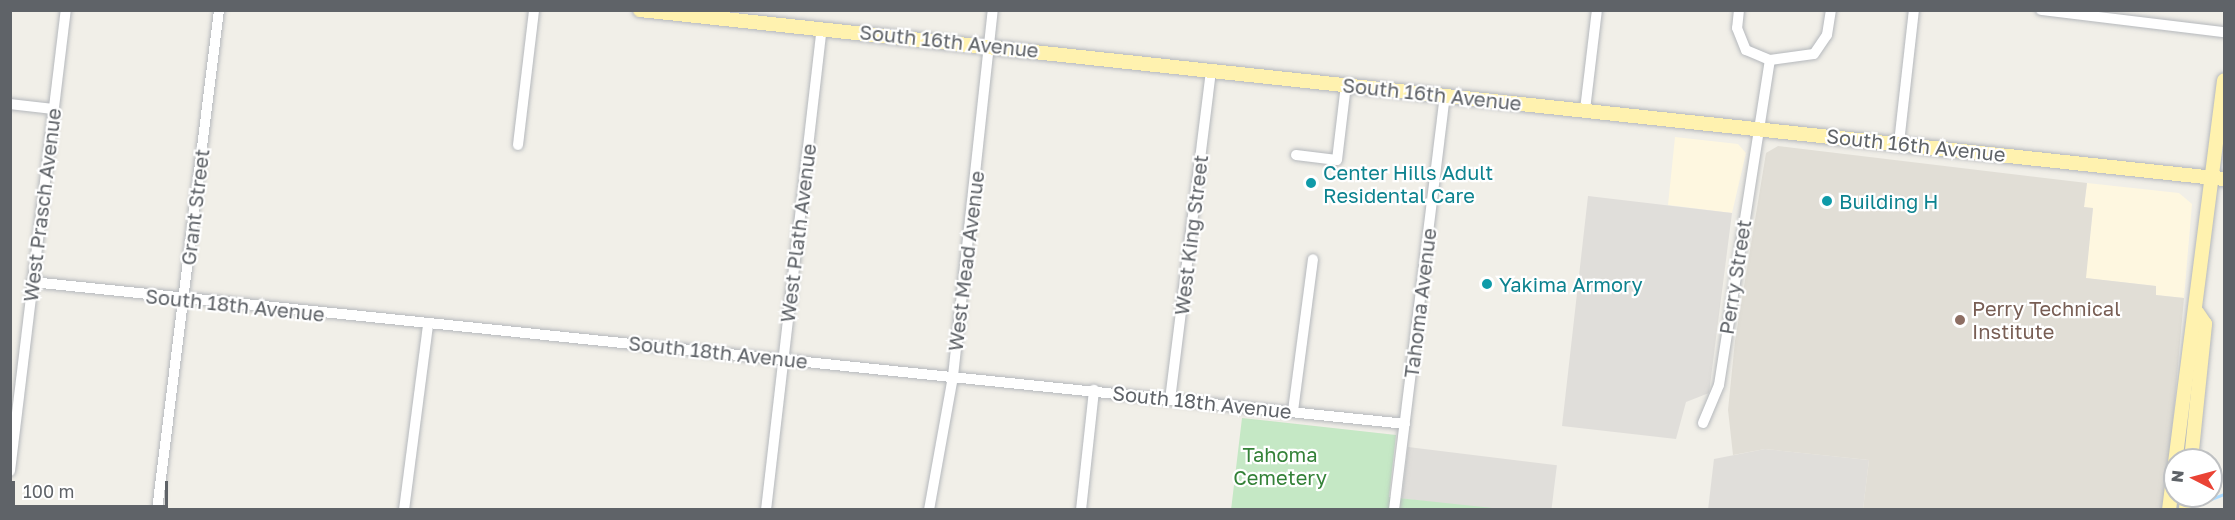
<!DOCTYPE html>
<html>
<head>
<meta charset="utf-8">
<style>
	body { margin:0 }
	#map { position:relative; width:2235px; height:520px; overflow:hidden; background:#f1efe8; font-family:"Golos Text",sans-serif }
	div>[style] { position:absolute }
	.commercial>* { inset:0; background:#fef7e0 }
	.industrial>* { inset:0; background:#e0deda; transform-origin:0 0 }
	.education>* { inset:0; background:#e1ded6 }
	.green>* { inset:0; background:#c5e8c5 }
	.stream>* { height:3px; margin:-1.5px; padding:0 1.5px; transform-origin:1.5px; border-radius:1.5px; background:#aadaff }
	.roads { filter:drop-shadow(0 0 2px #b5b8bc) drop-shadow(0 0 2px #b5b8bc) }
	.minor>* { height:10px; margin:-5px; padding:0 5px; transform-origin:5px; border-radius:5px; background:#fff }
	.major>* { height:14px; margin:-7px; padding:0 7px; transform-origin:7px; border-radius:7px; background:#fff2af }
	.dots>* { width:16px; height:16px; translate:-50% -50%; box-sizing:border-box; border:3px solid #fff; border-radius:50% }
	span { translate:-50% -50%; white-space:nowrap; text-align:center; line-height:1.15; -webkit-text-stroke:4.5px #fff; paint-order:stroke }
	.street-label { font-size:20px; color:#5f6368 }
	.culture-label { font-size:20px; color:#0d838f }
	.left { translate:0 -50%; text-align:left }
	.education-label { font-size:20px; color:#785e54 }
	.park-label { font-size:20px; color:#348238 }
	.frame { position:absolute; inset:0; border:12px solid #5f6368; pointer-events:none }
	.north { position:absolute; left:2163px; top:448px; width:60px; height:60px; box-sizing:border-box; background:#fff; border:2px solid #bfc1c3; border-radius:50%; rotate:276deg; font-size:16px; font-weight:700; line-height:24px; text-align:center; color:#5f6368 }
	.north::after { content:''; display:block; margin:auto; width:21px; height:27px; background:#ea4335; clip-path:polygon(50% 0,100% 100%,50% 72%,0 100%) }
	.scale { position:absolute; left:12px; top:481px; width:156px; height:27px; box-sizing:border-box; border:3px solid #5f6368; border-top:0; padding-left:8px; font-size:18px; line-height:21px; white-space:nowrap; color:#5f6368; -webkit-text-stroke:4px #fff; paint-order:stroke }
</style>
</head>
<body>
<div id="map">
	<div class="commercial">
		<div style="clip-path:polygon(1675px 137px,1738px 144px,1746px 153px,1732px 213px,1668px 205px)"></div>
		<div style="clip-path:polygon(2087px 183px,2179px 193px,2192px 204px,2184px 298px,2155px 295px,2156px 286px,2085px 278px,2093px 209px,2084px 207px)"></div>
	</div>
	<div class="industrial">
		<div style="clip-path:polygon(1588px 196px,1732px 213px,1709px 393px,1686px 402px,1676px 439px,1562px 426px)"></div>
		<div style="left:1408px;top:447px;width:150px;height:52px;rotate:7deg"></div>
		<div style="clip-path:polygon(1765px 449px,1869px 460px,1863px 509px,1708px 510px,1714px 459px)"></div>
	</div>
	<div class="education">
		<div style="clip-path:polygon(1778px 146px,2087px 183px,2084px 207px,2093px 208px,2086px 278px,2156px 286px,2156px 295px,2184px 298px,2165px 509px,1863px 509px,1869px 460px,1765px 449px,1733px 455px,1728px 410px,1735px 341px,1766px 153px)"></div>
	</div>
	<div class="green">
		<div style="clip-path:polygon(1242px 418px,1396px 435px,1389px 497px,1502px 509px,1231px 510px)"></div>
	</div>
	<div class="stream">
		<div style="left:2198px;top:504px;width:28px;rotate:-21deg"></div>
	</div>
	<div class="roads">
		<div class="minor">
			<div style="left:1739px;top:10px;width:18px;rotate:96deg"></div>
			<div style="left:1737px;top:28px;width:24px;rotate:68deg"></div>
			<div style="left:1746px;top:50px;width:26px;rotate:23deg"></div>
			<div style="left:1770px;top:60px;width:44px;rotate:-7.8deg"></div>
			<div style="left:1814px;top:54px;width:23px;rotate:-56deg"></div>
			<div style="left:1827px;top:35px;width:25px;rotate:-81deg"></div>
			<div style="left:2041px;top:10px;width:184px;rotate:6.9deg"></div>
			<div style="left:10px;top:104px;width:43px;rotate:6.6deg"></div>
			<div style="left:1585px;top:110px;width:101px;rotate:-83.2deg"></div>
			<div style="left:1899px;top:143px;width:134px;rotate:-83.6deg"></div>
			<div style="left:518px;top:145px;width:136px;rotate:-83.2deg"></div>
			<div style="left:1296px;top:155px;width:41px;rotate:7deg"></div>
			<div style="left:1337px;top:160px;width:76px;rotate:-83.2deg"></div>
			<div style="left:32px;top:282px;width:1380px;rotate:5.9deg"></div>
			<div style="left:1170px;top:400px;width:333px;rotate:-82.9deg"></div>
			<div style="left:1293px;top:411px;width:153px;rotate:-82.5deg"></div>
			<div style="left:1703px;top:423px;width:41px;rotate:-67.2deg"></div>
			<div style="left:1719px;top:385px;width:329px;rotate:-81.1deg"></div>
			<div style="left:10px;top:471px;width:464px;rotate:-83.1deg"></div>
			<div style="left:157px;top:510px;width:504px;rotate:-82.93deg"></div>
			<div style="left:404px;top:510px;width:188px;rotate:-82.6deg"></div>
			<div style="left:766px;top:510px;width:484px;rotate:-83.4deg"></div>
			<div style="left:929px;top:510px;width:136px;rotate:-79.8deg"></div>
			<div style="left:953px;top:376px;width:368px;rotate:-83.8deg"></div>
			<div style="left:1081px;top:510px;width:121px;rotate:-83.8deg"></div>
			<div style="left:1394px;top:510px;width:417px;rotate:-83deg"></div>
		</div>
		<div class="major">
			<div style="left:640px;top:10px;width:1593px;rotate:6.09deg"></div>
			<div style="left:2191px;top:460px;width:137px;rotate:-84.1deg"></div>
			<div style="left:2205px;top:324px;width:14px;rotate:-124deg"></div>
			<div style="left:2169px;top:510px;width:433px;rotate:-82.7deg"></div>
			<div style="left:2186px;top:510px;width:14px;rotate:-86deg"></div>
		</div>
	</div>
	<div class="dots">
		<div style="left:1311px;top:183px;background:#0f9aa8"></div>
		<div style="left:1827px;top:201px;background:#0f9aa8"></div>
		<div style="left:1487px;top:284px;background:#0f9aa8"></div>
		<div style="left:1960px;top:320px;background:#8d6e63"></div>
	</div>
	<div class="street-label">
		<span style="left:949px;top:41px;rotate:6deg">South 16th Avenue</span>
		<span style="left:1432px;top:94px;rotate:6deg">South 16th Avenue</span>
		<span style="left:1916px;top:145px;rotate:6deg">South 16th Avenue</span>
		<span style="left:42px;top:205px;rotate:-83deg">West Prasch Avenue</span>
		<span style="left:195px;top:207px;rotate:-83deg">Grant Street</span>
		<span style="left:798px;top:233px;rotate:-83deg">West Plath Avenue</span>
		<span style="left:1191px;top:235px;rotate:-83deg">West King Street</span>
		<span style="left:966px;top:261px;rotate:-83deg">West Mead Avenue</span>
		<span style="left:1735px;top:277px;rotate:-81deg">Perry Street</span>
		<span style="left:1420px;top:303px;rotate:-83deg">Tahoma Avenue</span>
		<span style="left:235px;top:305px;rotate:6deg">South 18th Avenue</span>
		<span style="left:718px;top:352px;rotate:6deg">South 18th Avenue</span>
		<span style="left:1202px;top:402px;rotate:6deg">South 18th Avenue</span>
	</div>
	<div class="culture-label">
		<span class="left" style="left:1323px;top:184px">Center Hills Adult<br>Residental Care</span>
		<span class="left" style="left:1839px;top:201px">Building H</span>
		<span class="left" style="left:1499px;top:284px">Yakima Armory</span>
	</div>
	<div class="education-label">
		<span class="left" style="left:1972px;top:320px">Perry Technical<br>Institute</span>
	</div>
	<div class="park-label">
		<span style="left:1280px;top:466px">Tahoma<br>Cemetery</span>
	</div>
	<div class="frame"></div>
	<div class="north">N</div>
	<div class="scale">100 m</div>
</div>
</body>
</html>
